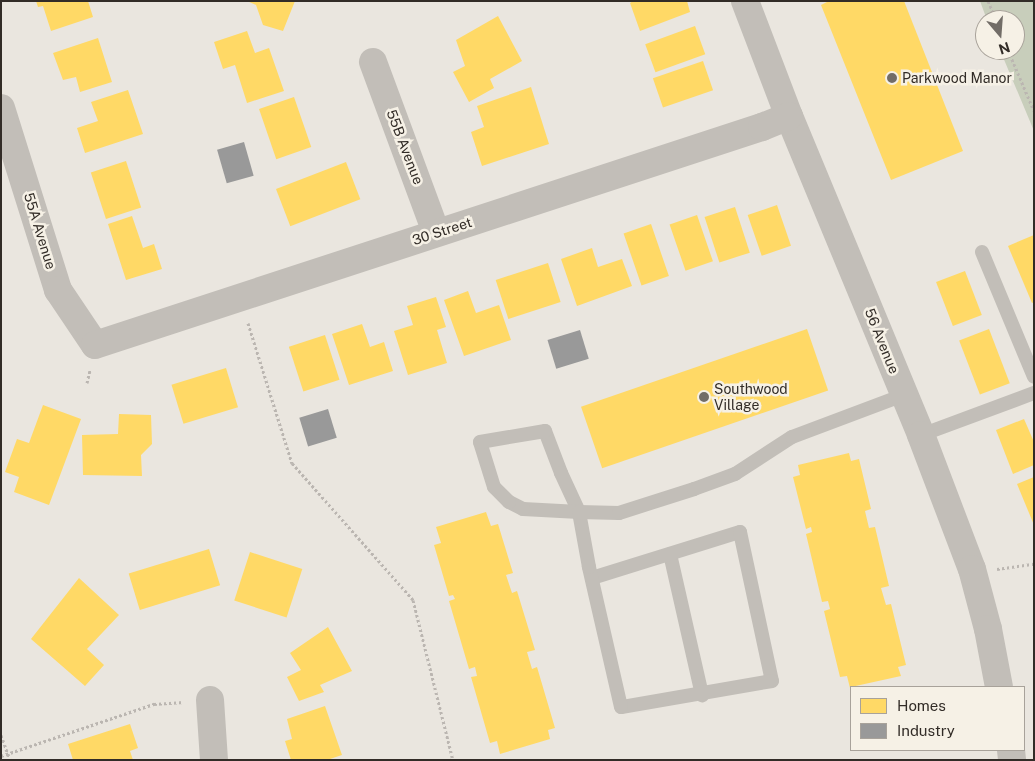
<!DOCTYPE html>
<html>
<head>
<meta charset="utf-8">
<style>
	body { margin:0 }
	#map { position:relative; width:1035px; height:761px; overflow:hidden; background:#eae6df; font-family:"Public Sans",sans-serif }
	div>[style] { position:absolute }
	.green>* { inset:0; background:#c8cebb }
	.homes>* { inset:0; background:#ffd966; transform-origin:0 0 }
	.industry>* { inset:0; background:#999; transform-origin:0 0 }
	.path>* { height:3px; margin-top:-1.5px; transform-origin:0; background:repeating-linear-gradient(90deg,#bbb6b1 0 2.5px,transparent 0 5px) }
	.service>* { height:14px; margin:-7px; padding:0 7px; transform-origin:7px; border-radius:7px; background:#c2beb8 }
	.minor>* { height:28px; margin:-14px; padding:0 14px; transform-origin:14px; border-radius:14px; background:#c2beb8 }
	.dots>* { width:14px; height:14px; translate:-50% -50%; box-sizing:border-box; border:2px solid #f6f1e6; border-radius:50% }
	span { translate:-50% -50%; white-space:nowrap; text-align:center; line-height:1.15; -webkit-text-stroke:5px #f6f1e6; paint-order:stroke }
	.poi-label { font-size:14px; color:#322c27 }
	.left { translate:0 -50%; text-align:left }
	.street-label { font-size:14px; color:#322c27 }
	.frame { position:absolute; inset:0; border:2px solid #322c27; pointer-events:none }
	.legend { position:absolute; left:850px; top:686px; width:175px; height:65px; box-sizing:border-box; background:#f6f1e6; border:1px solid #a8a29a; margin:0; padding:6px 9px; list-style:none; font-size:15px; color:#322c27 }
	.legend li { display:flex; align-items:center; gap:10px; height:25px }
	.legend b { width:25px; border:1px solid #a8a29a }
	.north { position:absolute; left:975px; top:10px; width:50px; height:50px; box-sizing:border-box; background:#f6f1e6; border:1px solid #a8a29a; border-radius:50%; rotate:162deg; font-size:14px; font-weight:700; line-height:20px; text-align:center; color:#322c27 }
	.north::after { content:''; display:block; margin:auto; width:18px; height:22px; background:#726d67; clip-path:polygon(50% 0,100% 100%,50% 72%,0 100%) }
</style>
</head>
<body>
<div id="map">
	<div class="green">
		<div style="clip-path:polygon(980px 1px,1034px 1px,1034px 131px,1000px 50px,1015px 50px,1015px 20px,987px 20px)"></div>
	</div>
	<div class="homes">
		<div style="clip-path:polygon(36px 1px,88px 1px,93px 17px,51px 31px,43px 6px,38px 7px)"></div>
		<div style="clip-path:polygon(247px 1px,295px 1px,283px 31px,263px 25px,256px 5px)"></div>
		<div style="clip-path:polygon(633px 1px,687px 1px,690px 12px,640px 31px,630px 3px)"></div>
		<div style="clip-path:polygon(829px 1px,904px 1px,963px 151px,891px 180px,821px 5px)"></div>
		<div style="clip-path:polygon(498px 16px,522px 61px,490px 79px,494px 88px,469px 102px,453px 72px,465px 66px,456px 40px)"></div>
		<div style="left:695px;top:26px;width:30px;height:53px;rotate:70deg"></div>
		<div style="clip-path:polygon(247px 31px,255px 53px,269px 48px,284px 91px,247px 103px,235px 65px,223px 69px,214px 42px)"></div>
		<div style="clip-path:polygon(98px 38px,112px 82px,80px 92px,76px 77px,63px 80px,53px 53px)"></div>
		<div style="left:703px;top:61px;width:31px;height:53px;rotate:71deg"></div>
		<div style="clip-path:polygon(531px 87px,549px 144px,482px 166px,471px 132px,484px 127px,477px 106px)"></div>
		<div style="clip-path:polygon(128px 90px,143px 134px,85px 153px,77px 128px,98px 121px,91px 102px)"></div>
		<div style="left:294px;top:97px;width:53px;height:37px;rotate:71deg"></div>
		<div style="left:126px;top:161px;width:49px;height:37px;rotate:72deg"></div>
		<div style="left:346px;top:162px;width:40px;height:75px;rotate:69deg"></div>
		<div style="left:777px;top:205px;width:43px;height:31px;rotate:71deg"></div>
		<div style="left:735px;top:207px;width:48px;height:32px;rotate:72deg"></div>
		<div style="left:697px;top:215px;width:49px;height:29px;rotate:71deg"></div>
		<div style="clip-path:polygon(132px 216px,143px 248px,154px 244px,162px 269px,126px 280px,108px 224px)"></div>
		<div style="left:651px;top:224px;width:55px;height:29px;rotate:71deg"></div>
		<div style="clip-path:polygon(1034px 235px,1034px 302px,1032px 303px,1008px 246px)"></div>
		<div style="clip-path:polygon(592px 248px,598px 267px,622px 259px,632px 286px,577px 306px,561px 259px)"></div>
		<div style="left:548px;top:263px;width:41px;height:55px;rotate:72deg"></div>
		<div style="left:965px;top:271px;width:47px;height:31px;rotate:69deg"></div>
		<div style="clip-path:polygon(468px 291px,476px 313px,499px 305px,511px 340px,464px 356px,444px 300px)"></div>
		<div style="clip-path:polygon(436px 297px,446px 327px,437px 330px,447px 363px,408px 375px,394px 331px,413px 325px,407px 306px)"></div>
		<div style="clip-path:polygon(362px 324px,370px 347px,384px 342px,393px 371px,349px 385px,332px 334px)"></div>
		<div style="left:807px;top:329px;width:65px;height:239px;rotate:71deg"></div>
		<div style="left:989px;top:329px;width:58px;height:32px;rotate:69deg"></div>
		<div style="left:325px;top:335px;width:47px;height:38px;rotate:72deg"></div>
		<div style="left:226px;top:368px;width:41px;height:57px;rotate:73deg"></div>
		<div style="clip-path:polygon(43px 405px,81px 419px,49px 505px,14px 492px,19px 477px,5px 472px,17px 439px,29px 443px)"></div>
		<div style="clip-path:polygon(119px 414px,151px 415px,152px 444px,141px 455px,142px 476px,83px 475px,82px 435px,118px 434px)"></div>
		<div style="clip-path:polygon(1024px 419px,1034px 442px,1034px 465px,1013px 474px,996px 430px)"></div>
		<div style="clip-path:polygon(849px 453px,851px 461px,859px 459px,871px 509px,865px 511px,869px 528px,875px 527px,889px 586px,881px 588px,886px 605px,891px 604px,906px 665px,898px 667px,901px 676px,851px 687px,851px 692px,847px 676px,840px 677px,824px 611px,830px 609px,828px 601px,822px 602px,806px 534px,812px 532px,811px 527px,806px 529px,793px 477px,800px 475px,798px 465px)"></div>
		<div style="clip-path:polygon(1034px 477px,1034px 525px,1017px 484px)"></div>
		<div style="clip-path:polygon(486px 512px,491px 526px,498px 524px,513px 573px,506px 575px,512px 593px,517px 591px,535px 650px,527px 652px,532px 669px,537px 667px,555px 728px,548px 730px,550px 739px,500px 754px,497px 741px,490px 743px,471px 677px,477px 676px,475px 667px,469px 669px,449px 601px,455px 599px,453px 595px,449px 596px,434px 545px,441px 543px,436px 527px)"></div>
		<div style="left:209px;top:549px;width:38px;height:84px;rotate:73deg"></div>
		<div style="left:250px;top:552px;width:55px;height:51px;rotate:18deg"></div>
		<div style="clip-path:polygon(79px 578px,119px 615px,87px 649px,104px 665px,85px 686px,31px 639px)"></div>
		<div style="clip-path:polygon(328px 627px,352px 671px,320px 685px,324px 692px,299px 701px,287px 677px,301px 670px,290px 653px)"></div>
		<div style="clip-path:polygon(325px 706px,342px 755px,327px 760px,291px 760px,285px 741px,292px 739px,287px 719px)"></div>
		<div style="clip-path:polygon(130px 724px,138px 748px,130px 751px,133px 760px,73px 760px,68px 744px)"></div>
	</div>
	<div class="industry">
		<div style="left:244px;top:142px;width:35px;height:28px;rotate:74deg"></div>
		<div style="left:580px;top:330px;width:30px;height:34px;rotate:73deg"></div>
		<div style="left:328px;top:409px;width:30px;height:30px;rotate:73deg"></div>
	</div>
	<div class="path">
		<div style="left:988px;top:1px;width:21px;rotate:67deg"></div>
		<div style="left:1008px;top:50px;width:66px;rotate:66.9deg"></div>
		<div style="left:248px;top:323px;width:147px;rotate:72.6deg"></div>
		<div style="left:292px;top:463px;width:183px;rotate:48.5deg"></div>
		<div style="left:413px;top:600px;width:165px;rotate:76deg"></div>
		<div style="left:87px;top:383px;width:13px;rotate:-77deg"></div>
		<div style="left:997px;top:569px;width:37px;rotate:-8deg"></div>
		<div style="left:1px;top:735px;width:27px;rotate:70deg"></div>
		<div style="left:1px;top:756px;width:162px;rotate:-18.8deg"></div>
		<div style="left:154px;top:704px;width:30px;rotate:-4deg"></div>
	</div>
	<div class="service">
		<div style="left:982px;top:252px;width:135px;rotate:67.4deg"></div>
		<div style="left:545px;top:431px;width:45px;rotate:69.1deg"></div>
		<div style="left:561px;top:473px;width:43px;rotate:65.2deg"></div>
		<div style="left:579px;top:512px;width:56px;rotate:-176.9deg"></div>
		<div style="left:523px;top:509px;width:16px;rotate:-153deg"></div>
		<div style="left:509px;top:502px;width:21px;rotate:-135deg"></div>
		<div style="left:494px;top:487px;width:47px;rotate:-107.3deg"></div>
		<div style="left:480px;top:442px;width:66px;rotate:-9.6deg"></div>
		<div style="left:921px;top:435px;width:121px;rotate:-20.4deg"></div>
		<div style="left:670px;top:554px;width:145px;rotate:77.2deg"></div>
		<div style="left:592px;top:578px;width:155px;rotate:-17.3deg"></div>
		<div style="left:740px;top:532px;width:152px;rotate:77.9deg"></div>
		<div style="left:772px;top:681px;width:153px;rotate:170.2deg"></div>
		<div style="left:621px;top:707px;width:144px;rotate:-102.9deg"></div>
		<div style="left:589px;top:567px;width:56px;rotate:-100.3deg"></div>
		<div style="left:579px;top:512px;width:40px;rotate:1.4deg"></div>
		<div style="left:619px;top:513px;width:79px;rotate:-17.7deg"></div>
		<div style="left:694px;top:489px;width:44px;rotate:-20.1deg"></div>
		<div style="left:735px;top:474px;width:68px;rotate:-33deg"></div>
		<div style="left:792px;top:437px;width:120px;rotate:-20.6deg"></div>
	</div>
	<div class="minor">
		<div style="left:745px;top:1px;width:123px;rotate:69.1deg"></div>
		<div style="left:789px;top:116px;width:345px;rotate:67.5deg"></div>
		<div style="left:921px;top:435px;width:143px;rotate:69.2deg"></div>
		<div style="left:972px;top:569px;width:62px;rotate:75.1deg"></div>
		<div style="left:988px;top:629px;width:59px;rotate:79.3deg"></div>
		<div style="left:373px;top:62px;width:181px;rotate:69.7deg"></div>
		<div style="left:1px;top:108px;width:191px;rotate:72.6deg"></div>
		<div style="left:58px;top:290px;width:66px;rotate:56.1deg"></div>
		<div style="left:95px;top:345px;width:702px;rotate:-18.1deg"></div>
		<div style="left:762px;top:127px;width:29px;rotate:-22deg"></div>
		<div style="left:210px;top:700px;width:60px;rotate:86.2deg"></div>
		<div style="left:1011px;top:750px;width:10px;rotate:84deg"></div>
	</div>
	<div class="dots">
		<div style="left:892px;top:78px;background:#726d67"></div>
		<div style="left:704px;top:397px;background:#726d67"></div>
	</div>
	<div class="poi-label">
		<span class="left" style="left:902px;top:78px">Parkwood Manor</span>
		<span class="left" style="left:714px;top:397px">Southwood<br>Village</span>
	</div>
	<div class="street-label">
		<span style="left:405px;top:147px;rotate:69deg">55B Avenue</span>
		<span style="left:40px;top:231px;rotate:73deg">55A Avenue</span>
		<span style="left:442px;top:231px;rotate:-18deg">30 Street</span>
		<span style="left:882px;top:341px;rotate:68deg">56 Avenue</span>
	</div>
	<div class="frame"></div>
	<ul class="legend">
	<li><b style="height:14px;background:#ffd966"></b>Homes</li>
	<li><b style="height:14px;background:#999"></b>Industry</li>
	</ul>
	<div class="north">N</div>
</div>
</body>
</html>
